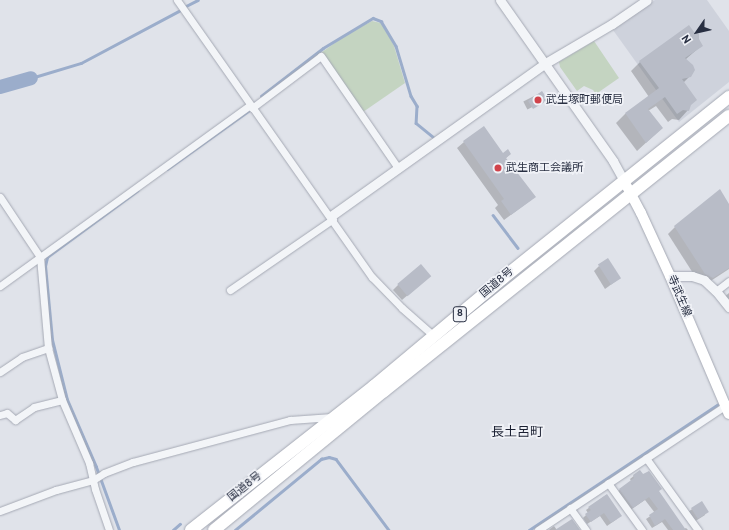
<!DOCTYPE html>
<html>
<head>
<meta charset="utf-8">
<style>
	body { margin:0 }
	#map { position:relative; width:729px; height:530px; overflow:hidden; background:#e0e3ea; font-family:Overpass,"Noto Sans JP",sans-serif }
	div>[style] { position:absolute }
	.built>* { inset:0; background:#ced2dc }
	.green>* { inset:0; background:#c4d4c1 }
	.shadow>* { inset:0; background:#0003; transform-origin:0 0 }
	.stream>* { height:2.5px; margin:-1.25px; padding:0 1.25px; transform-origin:1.25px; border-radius:1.25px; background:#9badcb }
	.river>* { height:14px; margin:-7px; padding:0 7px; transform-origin:7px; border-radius:7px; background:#9badcb }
	.building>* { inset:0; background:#b8bcc7; transform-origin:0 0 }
	.roads { filter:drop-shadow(0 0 1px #a5a9b4) drop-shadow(0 0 1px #a5a9b4) }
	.minor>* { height:7px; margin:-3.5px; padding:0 3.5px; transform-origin:3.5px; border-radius:3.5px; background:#f3f5f8 }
	.tertiary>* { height:9px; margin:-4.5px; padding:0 4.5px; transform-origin:4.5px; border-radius:4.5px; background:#f3f5f8 }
	.secondary>* { height:10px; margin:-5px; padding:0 5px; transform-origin:5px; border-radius:5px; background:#fff }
	.trunk>* { height:12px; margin:-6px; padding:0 6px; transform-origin:6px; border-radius:6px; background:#fff }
	.dots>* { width:11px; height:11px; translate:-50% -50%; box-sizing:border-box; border:2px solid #f0f2f7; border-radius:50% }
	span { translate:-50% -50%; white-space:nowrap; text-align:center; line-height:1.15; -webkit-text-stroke:3.5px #f0f2f7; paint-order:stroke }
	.shield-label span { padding:1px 3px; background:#f0f2f7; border:1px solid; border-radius:3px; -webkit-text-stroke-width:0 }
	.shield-label { font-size:10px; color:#282f42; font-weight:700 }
	.poi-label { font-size:11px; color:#282f42 }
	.left { translate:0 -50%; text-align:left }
	.street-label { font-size:11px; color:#282f42 }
	.quarter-label { font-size:13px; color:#1b2032 }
	.north { position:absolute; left:677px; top:12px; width:40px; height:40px; -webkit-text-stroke:3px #f0f2f7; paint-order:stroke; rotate:236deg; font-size:11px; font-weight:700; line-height:16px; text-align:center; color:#282f42 }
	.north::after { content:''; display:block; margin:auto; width:14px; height:18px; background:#282f42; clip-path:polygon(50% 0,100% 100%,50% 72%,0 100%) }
</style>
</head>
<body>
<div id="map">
	<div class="built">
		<div style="clip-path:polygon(655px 0,707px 0,729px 31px,729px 82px,679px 122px,613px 30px)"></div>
	</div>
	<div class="green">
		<div style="clip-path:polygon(372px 21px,381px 23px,389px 36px,394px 46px,405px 83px,363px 112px,322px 52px,349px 33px)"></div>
		<div style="clip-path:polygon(594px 41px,619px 78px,596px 94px,593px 90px,584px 86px,577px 91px,560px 67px,559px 62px)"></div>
	</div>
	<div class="shadow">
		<div style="clip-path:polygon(698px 40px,701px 46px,686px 59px,690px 76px,683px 83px,689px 107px,688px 110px,679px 120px,672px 119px,668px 122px,656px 106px,648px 111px,662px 128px,637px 151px,616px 123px,625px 114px,649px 97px,631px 71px,640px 62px)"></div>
		<div style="left:542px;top:92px;width:9px;height:21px;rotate:63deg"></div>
		<div style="clip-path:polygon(464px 142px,502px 154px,510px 154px,505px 159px,535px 197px,504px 220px,495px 208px,498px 205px,457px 148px)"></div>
		<div style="clip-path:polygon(729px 206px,729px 269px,706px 284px,698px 281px,668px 234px,675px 227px)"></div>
		<div style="clip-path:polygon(599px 266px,620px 278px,605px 289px,594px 271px)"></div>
		<div style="clip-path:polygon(430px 276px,402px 300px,393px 290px,398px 285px)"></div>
		<div style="clip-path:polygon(729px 293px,729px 304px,723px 298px)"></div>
		<div style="clip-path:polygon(640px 471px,658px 492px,684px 529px,686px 528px,688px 530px,668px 530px,662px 522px,652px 528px,646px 519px,655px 513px,645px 500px,629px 511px,617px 492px,631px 481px,630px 479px)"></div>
		<div style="clip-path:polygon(606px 495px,617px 519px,607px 526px,600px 516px,587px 524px,583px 518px,588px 513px,586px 510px)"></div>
		<div style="clip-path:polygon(702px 502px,705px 515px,694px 522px,688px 512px)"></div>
		<div style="clip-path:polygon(554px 526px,557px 530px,549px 530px,550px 529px)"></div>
	</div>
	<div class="stream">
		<div style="left:186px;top:6px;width:13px;rotate:-27deg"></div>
		<div style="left:31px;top:78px;width:52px;rotate:-16.7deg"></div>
		<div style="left:81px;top:63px;width:111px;rotate:-28deg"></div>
		<div style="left:261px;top:96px;width:78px;rotate:-37.7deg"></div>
		<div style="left:323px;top:48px;width:58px;rotate:-31deg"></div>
		<div style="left:373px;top:18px;width:9px;rotate:21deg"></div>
		<div style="left:381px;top:21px;width:29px;rotate:59deg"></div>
		<div style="left:396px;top:46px;width:52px;rotate:73.3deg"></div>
		<div style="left:411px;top:96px;width:12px;rotate:59deg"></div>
		<div style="left:417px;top:106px;width:17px;rotate:93deg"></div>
		<div style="left:416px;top:123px;width:22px;rotate:39deg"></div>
		<div style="left:167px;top:169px;width:100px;rotate:-35.6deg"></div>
		<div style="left:493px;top:215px;width:41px;rotate:52.9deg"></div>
		<div style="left:119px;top:530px;width:67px;rotate:-110.1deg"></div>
		<div style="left:96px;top:467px;width:73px;rotate:-113.4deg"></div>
		<div style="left:67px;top:400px;width:62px;rotate:-104deg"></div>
		<div style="left:52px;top:340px;width:74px;rotate:-95.4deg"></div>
		<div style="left:45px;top:266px;width:9px;rotate:-77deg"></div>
		<div style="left:47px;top:257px;width:112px;rotate:-36.3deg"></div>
		<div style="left:173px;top:530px;width:9px;rotate:-41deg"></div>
		<div style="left:235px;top:530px;width:112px;rotate:-39.5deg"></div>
		<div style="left:321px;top:459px;width:8px;rotate:-14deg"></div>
		<div style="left:329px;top:457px;width:7px;rotate:16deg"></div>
		<div style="left:336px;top:459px;width:89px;rotate:53.3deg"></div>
		<div style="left:529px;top:530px;width:226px;rotate:-33.6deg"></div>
	</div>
	<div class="river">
		<div style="left:0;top:87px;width:32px;rotate:-16deg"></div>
	</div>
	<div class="building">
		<div style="clip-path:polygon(689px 25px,694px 32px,699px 34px,699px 39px,703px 46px,685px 58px,693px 65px,695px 70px,691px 77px,682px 79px,697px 100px,691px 105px,689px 111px,683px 110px,677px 114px,665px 97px,648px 109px,663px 128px,646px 143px,625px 113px,659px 88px,639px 61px)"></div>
		<div style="clip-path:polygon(542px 91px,548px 100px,533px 109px,528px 101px)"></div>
		<div style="clip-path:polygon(484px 126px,503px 153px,508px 149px,511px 154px,506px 158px,536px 197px,511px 215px,501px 201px,504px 199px,463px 141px)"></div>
		<div style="clip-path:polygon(720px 189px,729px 204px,729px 268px,713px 278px,705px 274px,674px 226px)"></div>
		<div style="left:608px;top:258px;width:24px;height:12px;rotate:57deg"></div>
		<div style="left:421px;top:264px;width:16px;height:31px;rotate:50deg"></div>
		<div style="clip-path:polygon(640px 470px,643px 474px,649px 471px,662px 489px,659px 491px,686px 530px,673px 530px,665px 519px,655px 526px,649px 515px,658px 509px,649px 497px,633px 508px,619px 489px,634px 478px,633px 475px)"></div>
		<div style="clip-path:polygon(607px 494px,622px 516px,611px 523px,604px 513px,591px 522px,585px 514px,591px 510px,588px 507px)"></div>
		<div style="left:702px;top:501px;width:13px;height:13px;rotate:58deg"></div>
		<div style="clip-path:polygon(572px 519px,580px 530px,555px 530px)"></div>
	</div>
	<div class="roads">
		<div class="minor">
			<div style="left:177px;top:0;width:339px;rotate:54.9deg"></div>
			<div style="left:372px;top:277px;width:43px;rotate:45.9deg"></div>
			<div style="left:402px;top:308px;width:43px;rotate:41.2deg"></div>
			<div style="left:252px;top:108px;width:86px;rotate:-37deg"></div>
			<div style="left:321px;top:56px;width:136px;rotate:55.5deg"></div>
			<div style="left:0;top:197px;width:72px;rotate:56.3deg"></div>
			<div style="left:40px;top:257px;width:91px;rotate:85deg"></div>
			<div style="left:48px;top:348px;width:54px;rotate:74.9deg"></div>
			<div style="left:62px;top:400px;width:69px;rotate:66.8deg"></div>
			<div style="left:89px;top:463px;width:27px;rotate:77deg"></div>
			<div style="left:95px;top:489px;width:43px;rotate:71.1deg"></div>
			<div style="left:0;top:286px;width:309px;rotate:-35.9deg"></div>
			<div style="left:230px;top:290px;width:125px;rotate:-34.6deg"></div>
			<div style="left:716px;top:291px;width:16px;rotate:-38deg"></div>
			<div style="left:0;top:372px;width:27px;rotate:-34deg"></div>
			<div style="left:22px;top:357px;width:28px;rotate:-19deg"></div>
			<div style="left:0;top:415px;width:7px;rotate:-16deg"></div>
			<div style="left:7px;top:413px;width:11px;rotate:41deg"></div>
			<div style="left:15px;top:420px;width:23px;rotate:-34deg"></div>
			<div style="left:34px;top:407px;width:29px;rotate:-14deg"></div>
			<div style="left:646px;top:458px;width:89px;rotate:54.2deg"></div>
			<div style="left:608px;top:483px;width:58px;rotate:54.1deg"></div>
			<div style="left:570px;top:508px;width:27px;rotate:54deg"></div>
			<div style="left:0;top:511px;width:60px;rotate:-20.6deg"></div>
			<div style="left:56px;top:490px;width:38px;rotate:-15deg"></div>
			<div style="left:93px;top:480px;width:13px;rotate:-32deg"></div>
			<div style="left:104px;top:473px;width:31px;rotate:-21deg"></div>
			<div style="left:133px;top:462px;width:163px;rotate:-15deg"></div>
			<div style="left:290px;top:420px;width:42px;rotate:-4.1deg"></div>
			<div style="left:538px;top:530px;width:228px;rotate:-33.6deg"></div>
		</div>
		<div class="tertiary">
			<div style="left:500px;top:0;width:197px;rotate:54.9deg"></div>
			<div style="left:613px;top:161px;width:23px;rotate:61deg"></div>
			<div style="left:331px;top:216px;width:262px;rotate:-35.5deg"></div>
			<div style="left:544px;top:64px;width:79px;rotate:-30.5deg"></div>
			<div style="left:612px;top:24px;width:42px;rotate:-34.4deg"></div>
			<div style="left:670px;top:276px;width:22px"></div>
			<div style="left:692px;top:276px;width:13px;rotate:18deg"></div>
			<div style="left:704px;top:280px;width:16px;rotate:43deg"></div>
			<div style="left:716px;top:291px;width:21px;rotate:51deg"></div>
		</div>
		<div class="secondary">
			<div style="left:624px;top:181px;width:36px;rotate:62deg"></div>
			<div style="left:641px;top:213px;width:69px;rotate:65.3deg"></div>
			<div style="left:670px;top:276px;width:150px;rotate:66.9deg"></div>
		</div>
		<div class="trunk">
			<div style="left:191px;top:530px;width:233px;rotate:-38.2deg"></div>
			<div style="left:374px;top:386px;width:168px;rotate:-39.9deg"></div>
			<div style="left:503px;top:278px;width:290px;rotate:-38.7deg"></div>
			<div style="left:214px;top:530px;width:220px;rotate:-39.3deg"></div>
			<div style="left:384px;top:391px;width:441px;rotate:-38.6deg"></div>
		</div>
	</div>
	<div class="dots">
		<div style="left:538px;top:100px;background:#d1434b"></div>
		<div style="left:498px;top:168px;background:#d1434b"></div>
	</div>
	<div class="shield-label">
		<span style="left:460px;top:314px">8</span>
	</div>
	<div class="poi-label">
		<span class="left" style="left:546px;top:100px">武生塚町郵便局</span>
		<span class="left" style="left:506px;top:168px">武生商工会議所</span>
	</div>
	<div class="street-label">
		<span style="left:497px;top:283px;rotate:-40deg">国道8号</span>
		<span style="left:679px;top:296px;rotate:67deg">寺武生線</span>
		<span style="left:245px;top:487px;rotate:-39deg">国道8号</span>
	</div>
	<div class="quarter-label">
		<span style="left:517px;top:433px">長土呂町</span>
	</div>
	<div class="north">N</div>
</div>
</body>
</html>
